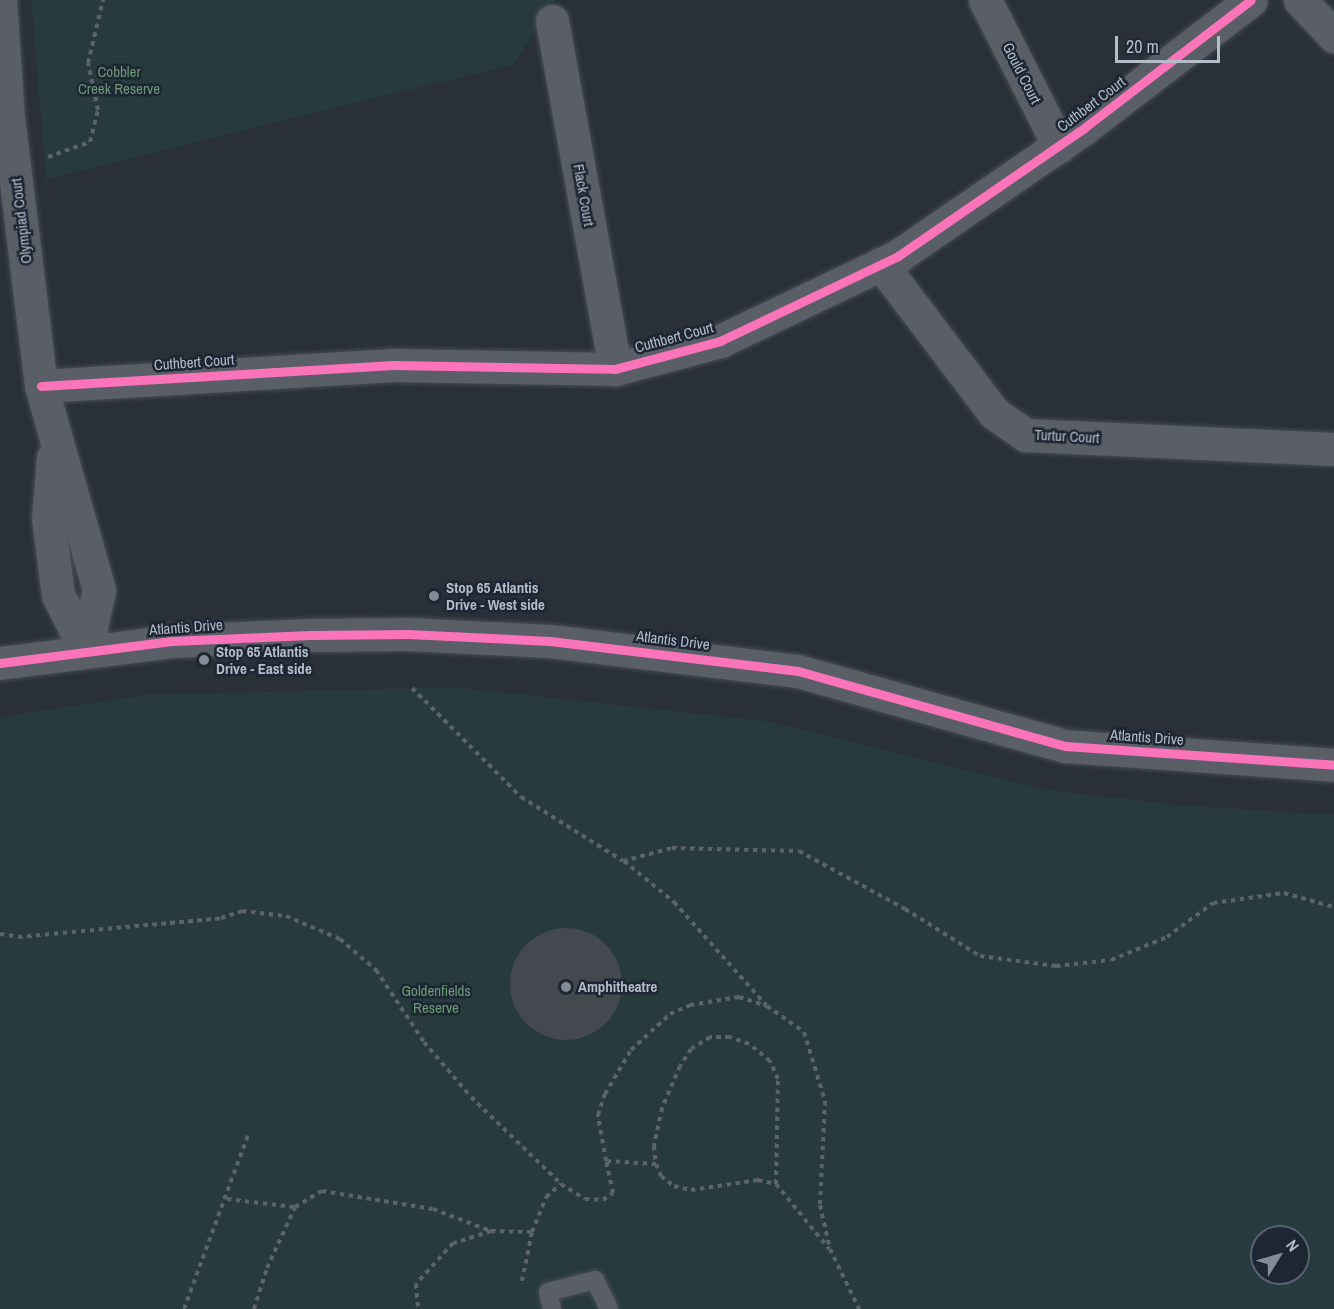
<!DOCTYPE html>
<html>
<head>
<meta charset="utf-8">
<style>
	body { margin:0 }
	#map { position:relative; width:1334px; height:1309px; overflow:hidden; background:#2a3038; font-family:"Archivo Narrow",sans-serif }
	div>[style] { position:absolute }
	.green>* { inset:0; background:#273a3e }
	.building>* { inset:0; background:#444950 }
	.round { border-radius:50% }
	.path>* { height:4px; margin-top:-2px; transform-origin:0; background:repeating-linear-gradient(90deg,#5d636a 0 4.5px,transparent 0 9px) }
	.roads { filter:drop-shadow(0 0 2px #484c53) drop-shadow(0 0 2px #484c53) }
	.service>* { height:18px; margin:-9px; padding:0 9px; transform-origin:9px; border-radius:9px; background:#5a5e66 }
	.minor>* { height:33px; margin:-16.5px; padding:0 16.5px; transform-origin:16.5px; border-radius:16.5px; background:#5a5e66 }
	.tertiary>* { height:33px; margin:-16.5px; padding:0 16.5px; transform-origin:16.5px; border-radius:16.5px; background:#5a5e66 }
	.cycleway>* { height:9px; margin:-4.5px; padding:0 4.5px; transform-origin:4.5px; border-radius:4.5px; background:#fb73b8 }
	.dots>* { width:16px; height:16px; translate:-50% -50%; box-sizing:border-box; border:3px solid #1d2633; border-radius:50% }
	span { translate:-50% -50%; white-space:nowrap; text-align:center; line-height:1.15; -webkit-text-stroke:5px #1d2633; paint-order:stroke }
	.park-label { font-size:15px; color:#6b9a76 }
	.street-label { font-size:15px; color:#b4bcc9 }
	.poi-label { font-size:15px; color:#b4bcc9; font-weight:700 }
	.left { translate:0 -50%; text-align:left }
	.north { position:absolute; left:1250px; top:1225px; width:60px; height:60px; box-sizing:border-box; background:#1d2633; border:2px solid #59626f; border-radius:50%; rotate:53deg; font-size:16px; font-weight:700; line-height:24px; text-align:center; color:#b4bcc9 }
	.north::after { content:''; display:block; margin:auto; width:21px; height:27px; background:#848b96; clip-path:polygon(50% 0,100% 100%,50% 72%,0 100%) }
	.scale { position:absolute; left:1115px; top:36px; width:105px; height:27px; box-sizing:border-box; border:3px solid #b4bcc9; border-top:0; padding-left:8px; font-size:18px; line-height:21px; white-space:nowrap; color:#b4bcc9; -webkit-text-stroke:4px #1d2633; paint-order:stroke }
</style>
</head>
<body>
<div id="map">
	<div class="green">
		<div style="clip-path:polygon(31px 0,555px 0,514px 64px,46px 179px)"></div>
		<div style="clip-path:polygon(evenodd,453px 687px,766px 721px,1049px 790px,1177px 805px,1334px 815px,1334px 1309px,0 1309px,0 717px,145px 695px,453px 687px,1262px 1237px,1298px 1237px,1298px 1273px,1262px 1273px,1262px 1237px)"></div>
	</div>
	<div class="building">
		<div class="round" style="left:510px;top:928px;width:112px;height:112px"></div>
	</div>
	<div class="path">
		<div style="left:48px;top:157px;width:45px;rotate:-19.7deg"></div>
		<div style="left:90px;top:142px;width:33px;rotate:-76deg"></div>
		<div style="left:98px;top:110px;width:48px;rotate:-102deg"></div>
		<div style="left:88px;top:63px;width:65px;rotate:-76.6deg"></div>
		<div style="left:412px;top:688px;width:154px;rotate:45deg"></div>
		<div style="left:521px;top:797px;width:120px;rotate:32.1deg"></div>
		<div style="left:623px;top:861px;width:51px;rotate:-14.9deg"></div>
		<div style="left:672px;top:848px;width:127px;rotate:1.4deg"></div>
		<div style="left:799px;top:851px;width:121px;rotate:28.7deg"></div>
		<div style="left:905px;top:909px;width:89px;rotate:32.1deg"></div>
		<div style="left:980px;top:956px;width:77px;rotate:7.5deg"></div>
		<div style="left:1056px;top:966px;width:55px;rotate:-6.2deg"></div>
		<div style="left:1111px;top:960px;width:61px;rotate:-22.3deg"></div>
		<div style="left:1167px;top:937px;width:57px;rotate:-36.5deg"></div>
		<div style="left:1213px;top:903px;width:72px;rotate:-8deg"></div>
		<div style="left:1284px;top:893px;width:52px;rotate:15.6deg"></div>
		<div style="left:624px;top:861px;width:65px;rotate:39.4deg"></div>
		<div style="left:674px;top:902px;width:138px;rotate:48.2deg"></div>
		<div style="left:0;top:934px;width:18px;rotate:9deg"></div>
		<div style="left:18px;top:937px;width:204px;rotate:-5.3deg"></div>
		<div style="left:221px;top:918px;width:22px;rotate:-18deg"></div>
		<div style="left:242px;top:911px;width:44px;rotate:6.5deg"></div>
		<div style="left:286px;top:916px;width:59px;rotate:23.1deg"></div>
		<div style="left:340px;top:939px;width:48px;rotate:40.7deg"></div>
		<div style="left:376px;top:970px;width:87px;rotate:56.3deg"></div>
		<div style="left:424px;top:1042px;width:72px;rotate:49.5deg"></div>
		<div style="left:471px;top:1097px;width:125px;rotate:44deg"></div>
		<div style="left:656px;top:1164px;width:13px;rotate:67deg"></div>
		<div style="left:661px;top:1176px;width:16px;rotate:38deg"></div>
		<div style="left:674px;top:1186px;width:17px;rotate:13deg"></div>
		<div style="left:691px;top:1190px;width:68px;rotate:-8.5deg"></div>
		<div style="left:758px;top:1180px;width:18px;rotate:13deg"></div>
		<div style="left:776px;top:1184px;width:84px;rotate:50.8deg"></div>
		<div style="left:776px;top:1184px;width:105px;rotate:-88.9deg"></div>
		<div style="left:778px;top:1079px;width:20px;rotate:-114deg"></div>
		<div style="left:770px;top:1061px;width:27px;rotate:-141deg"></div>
		<div style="left:749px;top:1044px;width:20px;rotate:-160deg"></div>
		<div style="left:730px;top:1037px;width:20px;rotate:180deg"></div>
		<div style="left:710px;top:1037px;width:22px;rotate:148deg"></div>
		<div style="left:691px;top:1049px;width:20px;rotate:123deg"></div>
		<div style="left:680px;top:1066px;width:46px;rotate:113.2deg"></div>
		<div style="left:662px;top:1108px;width:39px;rotate:102deg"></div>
		<div style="left:654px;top:1146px;width:18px;rotate:84deg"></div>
		<div style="left:656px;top:1164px;width:50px;rotate:-176.6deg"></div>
		<div style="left:606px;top:1161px;width:47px;rotate:-99.9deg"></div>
		<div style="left:598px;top:1115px;width:22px;rotate:-72deg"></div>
		<div style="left:605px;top:1094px;width:51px;rotate:-59.4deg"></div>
		<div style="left:631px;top:1050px;width:53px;rotate:-42.7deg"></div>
		<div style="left:670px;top:1014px;width:22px;rotate:-24deg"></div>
		<div style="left:690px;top:1005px;width:50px;rotate:-9.3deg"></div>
		<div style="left:739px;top:997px;width:29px;rotate:18deg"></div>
		<div style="left:767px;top:1006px;width:45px;rotate:35.1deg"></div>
		<div style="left:804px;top:1032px;width:72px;rotate:73.1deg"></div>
		<div style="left:825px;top:1101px;width:104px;rotate:92.8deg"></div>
		<div style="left:820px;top:1205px;width:45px;rotate:77.2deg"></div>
		<div style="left:830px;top:1249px;width:67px;rotate:64.2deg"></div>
		<div style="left:227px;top:1199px;width:68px;rotate:6.7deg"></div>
		<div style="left:491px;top:1231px;width:41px;rotate:1.4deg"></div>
		<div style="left:532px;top:1232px;width:38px;rotate:-68deg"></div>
		<div style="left:546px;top:1197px;width:20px;rotate:-41deg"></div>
		<div style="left:561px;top:1184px;width:28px;rotate:32deg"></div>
		<div style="left:585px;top:1199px;width:18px;rotate:3deg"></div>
		<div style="left:603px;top:1200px;width:12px;rotate:-35deg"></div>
		<div style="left:613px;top:1193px;width:33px;rotate:-102deg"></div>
		<div style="left:522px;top:1281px;width:50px;rotate:-78.5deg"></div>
		<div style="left:184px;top:1309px;width:185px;rotate:-69.8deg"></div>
		<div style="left:254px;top:1309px;width:43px;rotate:-72.4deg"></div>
		<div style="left:267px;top:1268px;width:67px;rotate:-65.3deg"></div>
		<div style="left:295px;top:1207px;width:31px;rotate:-31deg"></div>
		<div style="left:322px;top:1191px;width:112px;rotate:9.2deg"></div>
		<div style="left:433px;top:1209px;width:62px;rotate:20.8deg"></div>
		<div style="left:491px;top:1231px;width:40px;rotate:162deg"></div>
		<div style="left:453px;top:1243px;width:55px;rotate:132.1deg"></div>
		<div style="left:416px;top:1284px;width:25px;rotate:85deg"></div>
	</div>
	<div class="roads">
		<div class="service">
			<div style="left:552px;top:1309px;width:17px;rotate:-103deg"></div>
			<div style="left:548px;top:1292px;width:49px;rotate:-14.3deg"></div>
			<div style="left:595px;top:1280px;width:32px;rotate:64deg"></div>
		</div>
		<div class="minor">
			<div style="left:0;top:0;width:117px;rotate:86.1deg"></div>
			<div style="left:8px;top:117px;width:271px;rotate:83deg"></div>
			<div style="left:41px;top:386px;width:212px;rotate:74.1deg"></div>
			<div style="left:99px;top:590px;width:62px;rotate:102deg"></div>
			<div style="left:985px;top:0;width:164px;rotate:63.1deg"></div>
			<div style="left:1300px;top:0;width:50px;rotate:46.6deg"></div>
			<div style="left:552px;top:21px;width:354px;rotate:79.7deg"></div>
			<div style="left:881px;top:264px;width:187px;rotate:52.8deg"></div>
			<div style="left:994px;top:413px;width:39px;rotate:35deg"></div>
			<div style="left:1026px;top:435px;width:308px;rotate:2.6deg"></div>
			<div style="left:41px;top:386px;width:353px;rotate:-3.4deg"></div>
			<div style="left:393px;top:365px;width:222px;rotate:1deg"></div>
			<div style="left:615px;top:369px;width:109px;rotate:-14.9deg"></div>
			<div style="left:720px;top:341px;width:197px;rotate:-25.5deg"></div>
			<div style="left:898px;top:256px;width:226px;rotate:-34.5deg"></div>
			<div style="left:1084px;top:128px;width:210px;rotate:-37.5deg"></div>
			<div style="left:53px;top:457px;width:61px;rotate:94.7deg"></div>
			<div style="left:48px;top:518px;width:78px;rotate:82.6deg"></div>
			<div style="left:58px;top:595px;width:63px;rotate:63.4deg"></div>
		</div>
		<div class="tertiary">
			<div style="left:0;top:663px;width:173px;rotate:-7.3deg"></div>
			<div style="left:172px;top:641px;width:138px;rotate:-2.5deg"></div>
			<div style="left:310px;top:635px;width:98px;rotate:-0.6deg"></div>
			<div style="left:408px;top:634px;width:142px;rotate:2.8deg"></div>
			<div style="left:550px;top:641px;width:250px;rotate:6.9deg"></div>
			<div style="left:798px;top:671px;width:277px;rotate:15.7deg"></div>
			<div style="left:1065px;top:746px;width:270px;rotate:4deg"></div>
		</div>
	</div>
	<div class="cycleway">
		<div style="left:41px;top:386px;width:353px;rotate:-3.4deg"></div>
		<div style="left:393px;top:365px;width:222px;rotate:1deg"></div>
		<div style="left:615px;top:369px;width:109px;rotate:-14.9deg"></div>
		<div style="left:720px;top:341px;width:197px;rotate:-25.5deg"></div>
		<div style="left:898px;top:256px;width:226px;rotate:-34.5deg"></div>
		<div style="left:1084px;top:128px;width:210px;rotate:-37.5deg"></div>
		<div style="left:0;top:663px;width:173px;rotate:-7.3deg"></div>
		<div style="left:172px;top:641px;width:138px;rotate:-2.5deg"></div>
		<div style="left:310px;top:635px;width:98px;rotate:-0.6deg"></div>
		<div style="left:408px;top:634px;width:142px;rotate:2.8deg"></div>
		<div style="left:550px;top:641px;width:250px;rotate:6.9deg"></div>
		<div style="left:798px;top:671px;width:277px;rotate:15.7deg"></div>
		<div style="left:1065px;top:746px;width:270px;rotate:4deg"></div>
	</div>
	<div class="dots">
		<div style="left:434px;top:596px;background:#848b96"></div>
		<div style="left:204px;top:660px;background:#848b96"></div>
		<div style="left:566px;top:987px;background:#848b96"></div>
	</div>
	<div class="park-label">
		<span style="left:119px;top:80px">Cobbler<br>Creek Reserve</span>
		<span style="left:436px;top:999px">Goldenfields<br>Reserve</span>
	</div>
	<div class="street-label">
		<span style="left:1022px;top:73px;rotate:63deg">Gould Court</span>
		<span style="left:1091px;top:104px;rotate:-37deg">Cuthbert Court</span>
		<span style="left:584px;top:195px;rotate:80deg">Flack Court</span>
		<span style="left:21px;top:221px;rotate:-97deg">Olympiad Court</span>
		<span style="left:674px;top:337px;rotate:-15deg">Cuthbert Court</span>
		<span style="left:194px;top:362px;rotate:-4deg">Cuthbert Court</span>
		<span style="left:1067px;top:436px;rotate:3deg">Turtur Court</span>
		<span style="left:186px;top:627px;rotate:-4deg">Atlantis Drive</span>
		<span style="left:673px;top:640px;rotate:7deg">Atlantis Drive</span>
		<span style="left:1147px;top:737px;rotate:4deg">Atlantis Drive</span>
	</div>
	<div class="poi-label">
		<span class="left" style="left:446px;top:596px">Stop 65 Atlantis<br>Drive - West side</span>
		<span class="left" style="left:216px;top:660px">Stop 65 Atlantis<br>Drive - East side</span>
		<span class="left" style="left:578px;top:987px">Amphitheatre</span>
	</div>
	<div class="north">N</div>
	<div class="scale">20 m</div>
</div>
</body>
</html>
